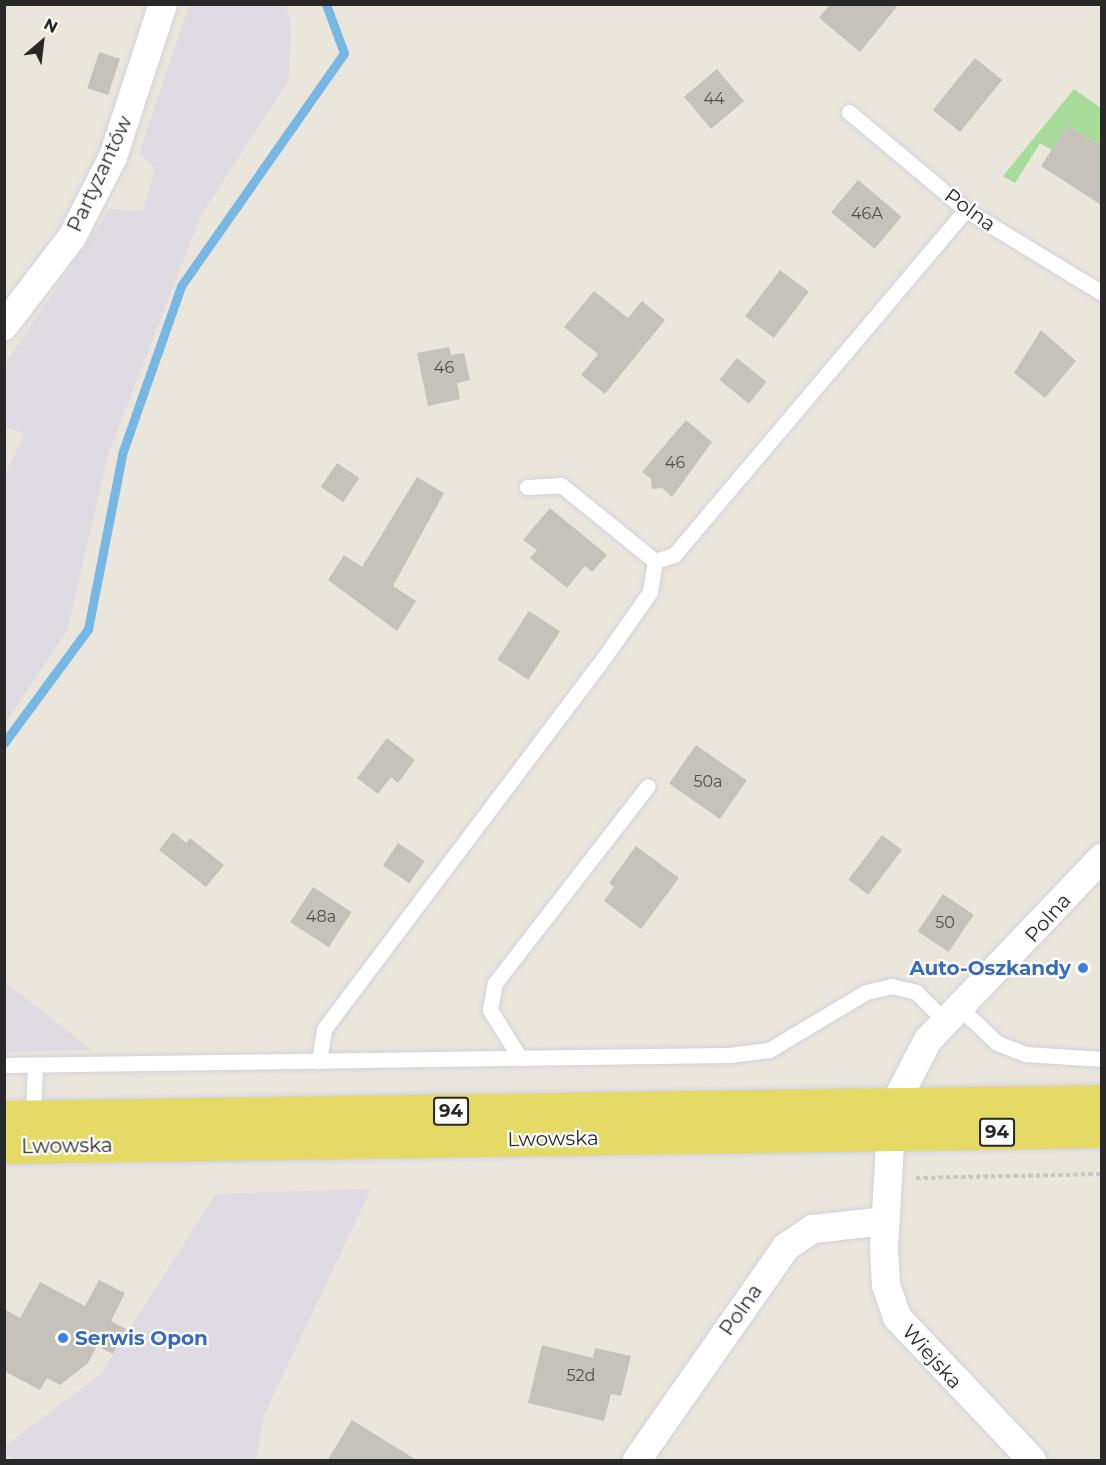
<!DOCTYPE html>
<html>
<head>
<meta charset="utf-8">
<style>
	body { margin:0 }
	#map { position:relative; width:1106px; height:1465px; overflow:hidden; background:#eae6db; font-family:Montserrat,sans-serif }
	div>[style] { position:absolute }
	.industrial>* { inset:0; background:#dedbe3 }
	.green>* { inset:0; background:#a8dc9b }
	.stream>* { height:9px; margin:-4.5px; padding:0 4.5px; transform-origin:4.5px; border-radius:4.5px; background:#76b7e4 }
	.building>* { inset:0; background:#c5c2bb; transform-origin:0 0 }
	.path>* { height:4px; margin-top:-2px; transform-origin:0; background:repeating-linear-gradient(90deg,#c7c7c7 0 4.5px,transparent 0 7.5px) }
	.roads { filter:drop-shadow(0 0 2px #d1d1e0) drop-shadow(0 0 2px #d1d1e0) }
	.service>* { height:15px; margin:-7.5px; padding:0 7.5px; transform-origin:7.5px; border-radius:7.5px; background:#fff }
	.minor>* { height:28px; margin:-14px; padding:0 14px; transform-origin:14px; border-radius:14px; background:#fff }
	.primary>* { height:33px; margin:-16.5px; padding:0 16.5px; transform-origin:16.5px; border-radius:16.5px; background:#e5da65 }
	.dots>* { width:16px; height:16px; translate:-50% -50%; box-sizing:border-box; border:3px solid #fff; border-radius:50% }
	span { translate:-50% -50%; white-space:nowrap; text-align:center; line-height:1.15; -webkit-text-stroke:4.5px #fff; paint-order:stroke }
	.number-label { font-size:16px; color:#4f4e4d }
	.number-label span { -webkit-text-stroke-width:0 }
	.shield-label span { padding:2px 4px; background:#fff; border:2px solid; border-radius:4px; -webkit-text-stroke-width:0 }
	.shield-label { font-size:18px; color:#282828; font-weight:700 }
	.street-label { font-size:20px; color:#282828 }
	.shop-label { font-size:20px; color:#366cbe; font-weight:700 }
	.right { translate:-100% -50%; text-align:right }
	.left { translate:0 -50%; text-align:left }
	.frame { position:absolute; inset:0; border:6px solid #282828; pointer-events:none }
	.north { position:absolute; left:12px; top:12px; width:60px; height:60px; -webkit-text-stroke:4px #fff; paint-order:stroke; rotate:28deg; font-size:16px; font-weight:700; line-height:24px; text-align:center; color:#282828 }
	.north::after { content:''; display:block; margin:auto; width:21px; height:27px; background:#282828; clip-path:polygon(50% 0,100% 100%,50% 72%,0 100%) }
</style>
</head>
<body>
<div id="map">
	<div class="industrial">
		<div style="clip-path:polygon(189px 5px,285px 5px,291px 22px,289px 80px,201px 215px,108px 455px,67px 631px,5px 724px,5px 476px,24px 433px,5px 427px,5px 364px,110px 209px,143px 211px,155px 168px,139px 153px)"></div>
		<div style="clip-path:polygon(4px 982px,5px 982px,92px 1050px,5px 1052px)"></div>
		<div style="clip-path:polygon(371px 1189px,264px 1415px,256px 1460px,15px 1460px,5px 1454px,5px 1446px,100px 1375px,216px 1194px)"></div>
	</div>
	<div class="green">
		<div style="clip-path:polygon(1074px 89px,1101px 108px,1101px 146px,1068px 125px,1052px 150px,1040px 143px,1015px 183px,1003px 176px)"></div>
	</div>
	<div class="stream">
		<div style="left:4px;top:743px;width:142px;rotate:-53.6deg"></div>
		<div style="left:88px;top:629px;width:181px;rotate:-78.9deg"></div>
		<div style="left:123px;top:451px;width:175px;rotate:-70.6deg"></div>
		<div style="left:181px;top:286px;width:284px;rotate:-55deg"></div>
		<div style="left:344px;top:53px;width:52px;rotate:-110.2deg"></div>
	</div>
	<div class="building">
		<div style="clip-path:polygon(830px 4px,899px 4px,860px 52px,819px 18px)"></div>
		<div style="left:99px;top:52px;width:22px;height:38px;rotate:18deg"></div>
		<div style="left:975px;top:58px;width:35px;height:67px;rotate:39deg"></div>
		<div style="left:717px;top:69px;width:42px;height:43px;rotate:50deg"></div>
		<div style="clip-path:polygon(1068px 125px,1101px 146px,1101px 205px,1041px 166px)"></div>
		<div style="left:858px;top:180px;width:57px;height:42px;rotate:40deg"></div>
		<div style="left:780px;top:270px;width:36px;height:58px;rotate:37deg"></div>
		<div style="clip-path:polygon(594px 291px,628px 318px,642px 301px,665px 320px,605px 394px,581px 375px,598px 354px,564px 327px)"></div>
		<div style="clip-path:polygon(1041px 330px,1076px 361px,1045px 398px,1014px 373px)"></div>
		<div style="clip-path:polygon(449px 347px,451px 355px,464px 353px,470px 380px,457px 383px,460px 399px,428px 406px,417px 353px)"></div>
		<div style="left:737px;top:358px;width:38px;height:28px;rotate:39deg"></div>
		<div style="clip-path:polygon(686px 420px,712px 442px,672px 497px,662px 488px,652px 489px,651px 479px,642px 472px)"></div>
		<div style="left:337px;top:463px;width:27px;height:29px;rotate:34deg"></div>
		<div style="clip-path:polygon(417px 477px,444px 493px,393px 586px,416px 601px,397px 631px,328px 580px,344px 555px,362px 567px)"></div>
		<div style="clip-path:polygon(550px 508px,607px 555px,592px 572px,585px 566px,567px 588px,530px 558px,537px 550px,523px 540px)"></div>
		<div style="left:529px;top:611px;width:37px;height:58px;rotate:33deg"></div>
		<div style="clip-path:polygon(387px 738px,415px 760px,398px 783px,391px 777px,378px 794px,357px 778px)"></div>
		<div style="left:696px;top:745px;width:62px;height:47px;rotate:35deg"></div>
		<div style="clip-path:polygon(173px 832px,186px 843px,190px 838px,224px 865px,206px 887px,159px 850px)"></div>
		<div style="left:882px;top:835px;width:25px;height:56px;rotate:37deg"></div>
		<div style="left:398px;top:843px;width:32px;height:27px;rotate:34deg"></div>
		<div style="clip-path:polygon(636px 846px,679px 878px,641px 929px,604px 901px,614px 887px,609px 883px)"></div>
		<div style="left:313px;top:887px;width:46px;height:42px;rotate:33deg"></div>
		<div style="left:943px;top:894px;width:37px;height:45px;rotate:34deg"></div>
		<div style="clip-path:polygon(99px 1280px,125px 1293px,111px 1321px,126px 1329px,113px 1354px,97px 1346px,88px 1363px,60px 1385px,47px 1378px,40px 1390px,4px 1371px,4px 1309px,20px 1318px,40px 1282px,85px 1306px)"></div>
		<div style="clip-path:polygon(542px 1345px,593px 1358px,595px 1348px,631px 1356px,621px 1396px,611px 1394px,604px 1421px,528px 1403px)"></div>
		<div style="clip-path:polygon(352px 1420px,418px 1461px,327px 1461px)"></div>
	</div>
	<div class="path">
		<div style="left:916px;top:1178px;width:186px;rotate:-1.2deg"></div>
	</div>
	<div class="roads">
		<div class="service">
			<div style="left:849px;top:112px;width:153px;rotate:39.9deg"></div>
			<div style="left:966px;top:210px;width:159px;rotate:31.4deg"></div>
			<div style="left:527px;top:487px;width:34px;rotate:-3deg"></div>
			<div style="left:561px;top:485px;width:121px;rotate:39deg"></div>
			<div style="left:655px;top:561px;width:20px;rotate:-18deg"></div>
			<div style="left:674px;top:555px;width:452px;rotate:-49.8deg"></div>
			<div style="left:960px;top:1008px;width:51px;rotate:43.4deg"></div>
			<div style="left:997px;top:1043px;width:31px;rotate:21deg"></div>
			<div style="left:1026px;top:1054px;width:76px;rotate:3.8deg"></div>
			<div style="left:520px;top:1058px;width:57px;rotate:-122deg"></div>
			<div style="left:490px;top:1010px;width:27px;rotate:-80deg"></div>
			<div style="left:495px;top:983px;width:249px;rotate:-52.2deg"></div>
			<div style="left:319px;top:1061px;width:32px;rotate:-81deg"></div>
			<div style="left:324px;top:1029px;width:455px;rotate:-53deg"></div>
			<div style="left:598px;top:666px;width:90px;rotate:-54.9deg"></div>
			<div style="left:650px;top:592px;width:31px;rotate:-81deg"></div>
			<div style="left:4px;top:1065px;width:725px;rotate:-0.79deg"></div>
			<div style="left:729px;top:1055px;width:40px;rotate:-7.1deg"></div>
			<div style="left:769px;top:1050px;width:113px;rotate:-30.9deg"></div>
			<div style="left:866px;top:992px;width:26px;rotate:-13deg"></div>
			<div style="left:891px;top:986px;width:26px;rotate:13deg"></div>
			<div style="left:916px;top:992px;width:44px;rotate:45deg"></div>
			<div style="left:33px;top:1117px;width:52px;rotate:-87.8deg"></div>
		</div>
		<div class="minor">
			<div style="left:4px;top:326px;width:112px;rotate:-52.6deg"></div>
			<div style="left:72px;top:237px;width:90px;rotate:-62.9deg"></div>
			<div style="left:113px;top:157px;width:161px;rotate:-71.9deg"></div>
			<div style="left:637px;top:1460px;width:260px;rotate:-55deg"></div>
			<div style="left:786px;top:1247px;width:32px;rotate:-34deg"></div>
			<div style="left:813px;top:1229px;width:72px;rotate:-6.3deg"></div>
			<div style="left:1032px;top:1460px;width:197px;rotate:-133.4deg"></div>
			<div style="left:897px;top:1317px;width:34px;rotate:-109deg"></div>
			<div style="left:886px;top:1285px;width:37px;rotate:-93deg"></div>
			<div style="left:884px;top:1248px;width:104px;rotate:-86.7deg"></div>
			<div style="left:890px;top:1144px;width:49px;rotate:-79.4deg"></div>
			<div style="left:899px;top:1096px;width:63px;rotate:-62.6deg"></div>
			<div style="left:928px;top:1040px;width:252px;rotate:-46.3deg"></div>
		</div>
		<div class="primary">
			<div style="left:4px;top:1117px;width:1098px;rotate:-0.83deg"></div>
			<div style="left:4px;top:1147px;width:1098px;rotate:-0.83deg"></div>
		</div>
	</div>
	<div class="dots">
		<div style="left:1083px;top:968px;background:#3f7fe0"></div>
		<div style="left:63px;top:1338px;background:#3f7fe0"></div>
	</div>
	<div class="number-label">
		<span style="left:714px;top:99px">44</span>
		<span style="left:867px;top:214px">46A</span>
		<span style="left:444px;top:368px">46</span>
		<span style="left:675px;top:463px">46</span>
		<span style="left:708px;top:782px">50a</span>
		<span style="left:321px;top:917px">48a</span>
		<span style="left:945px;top:923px">50</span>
		<span style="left:581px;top:1376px">52d</span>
	</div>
	<div class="shield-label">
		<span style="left:451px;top:1111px">94</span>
		<span style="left:997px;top:1132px">94</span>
	</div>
	<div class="street-label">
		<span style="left:100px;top:174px;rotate:-65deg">Partyzantów</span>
		<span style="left:970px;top:210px;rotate:36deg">Polna</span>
		<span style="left:1048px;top:918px;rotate:-48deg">Polna</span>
		<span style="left:553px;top:1139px;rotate:-1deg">Lwowska</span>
		<span style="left:67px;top:1146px;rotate:-1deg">Lwowska</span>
		<span style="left:741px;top:1310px;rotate:-55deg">Polna</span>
		<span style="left:932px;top:1357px;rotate:48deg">Wiejska</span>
	</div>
	<div class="shop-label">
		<span class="right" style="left:1071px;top:968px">Auto-Oszkandy</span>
		<span class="left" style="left:75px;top:1338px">Serwis Opon</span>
	</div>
	<div class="frame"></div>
	<div class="north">N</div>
</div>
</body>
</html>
